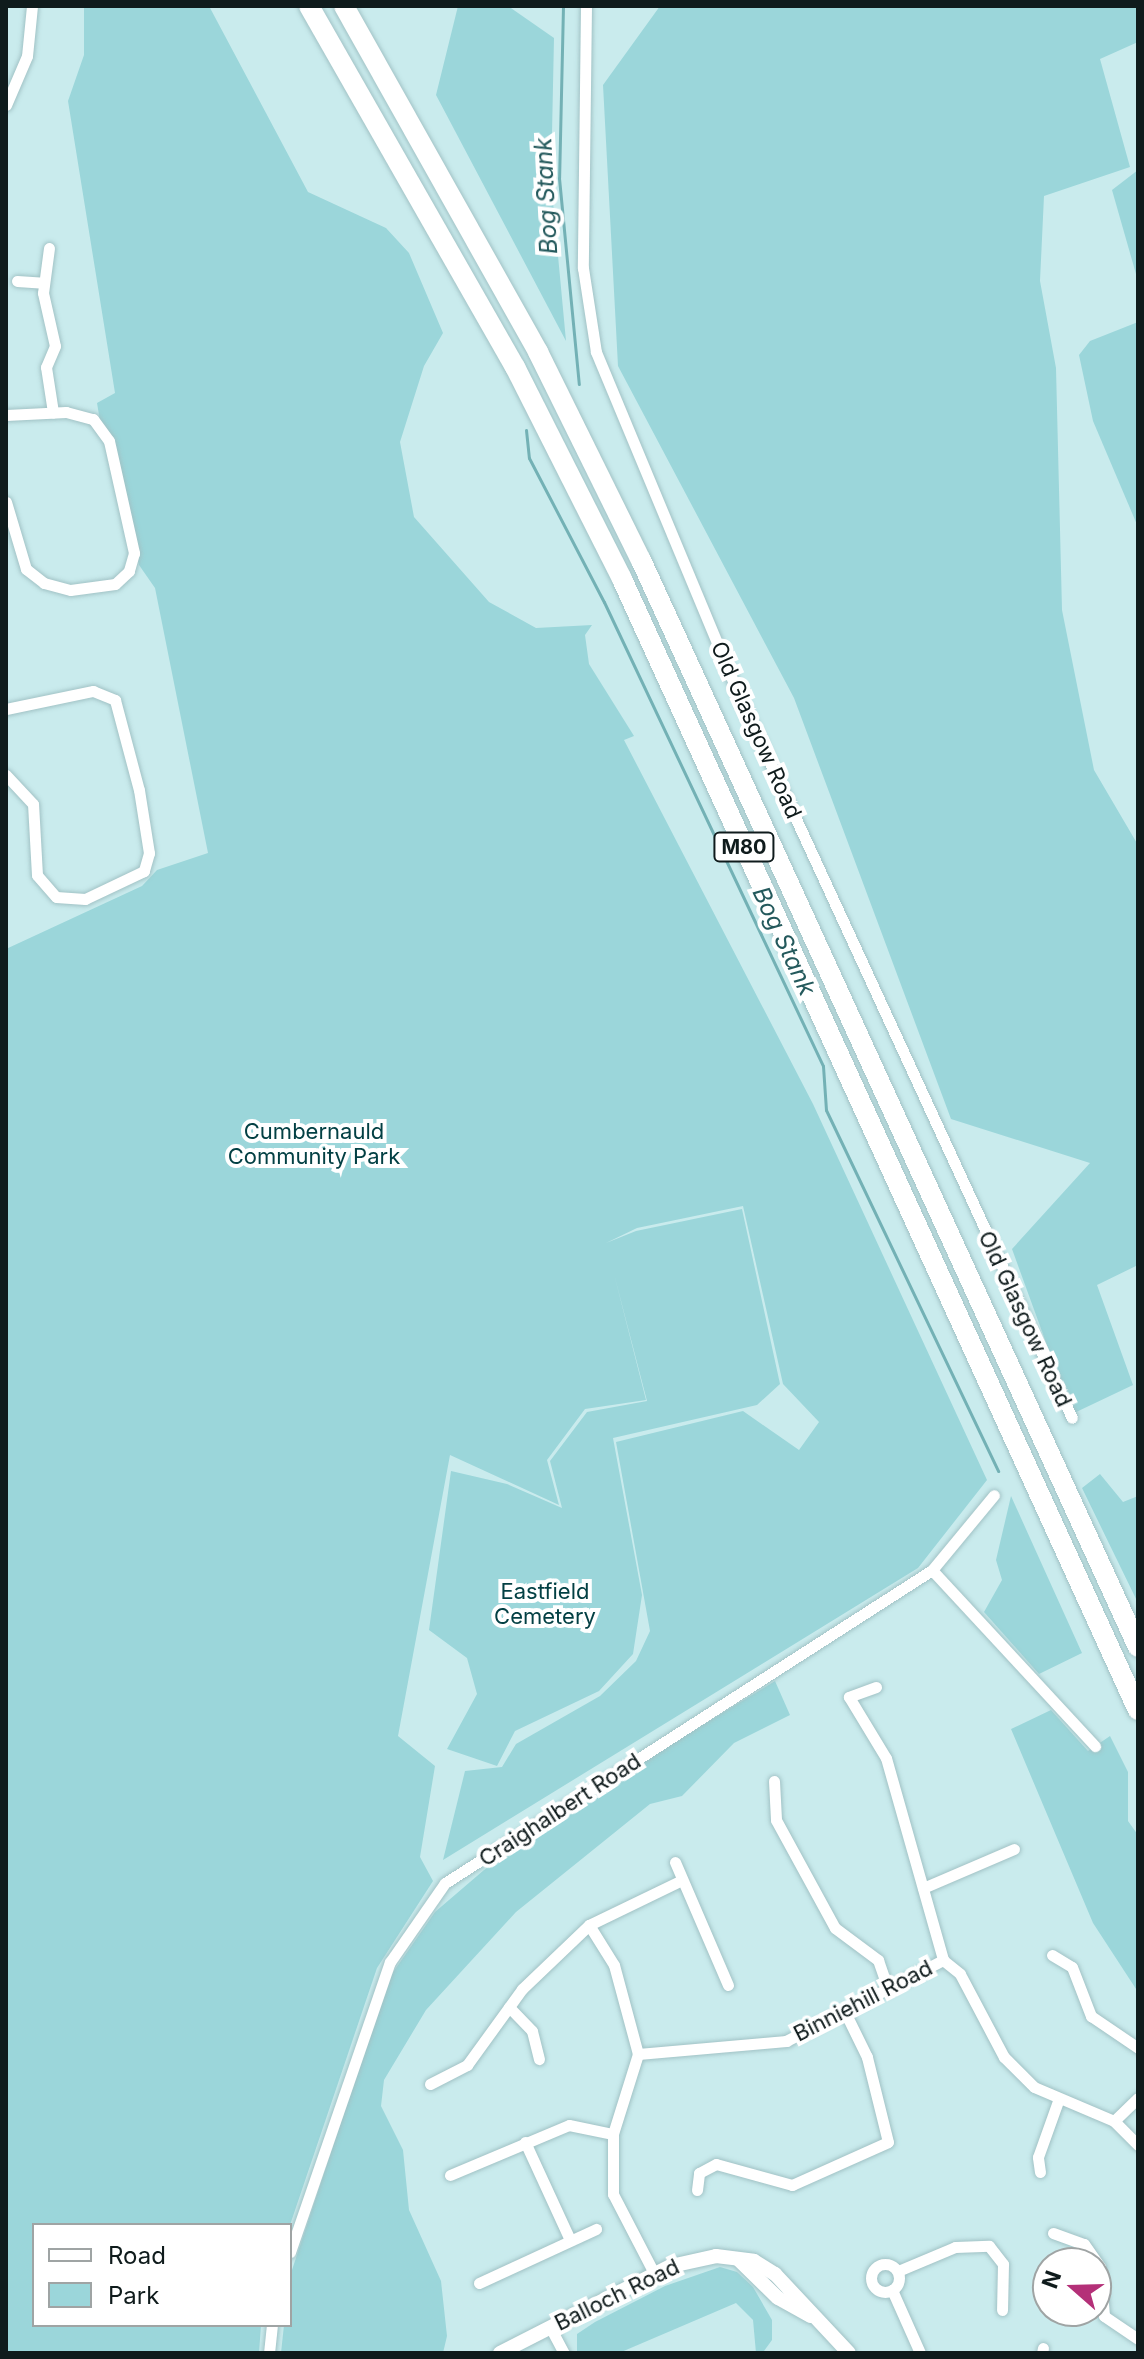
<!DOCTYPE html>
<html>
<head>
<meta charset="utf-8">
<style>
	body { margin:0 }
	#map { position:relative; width:1144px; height:2359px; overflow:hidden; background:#c9ebed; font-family:Inter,sans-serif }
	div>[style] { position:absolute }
	.green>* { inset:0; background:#9bd6da }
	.stream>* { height:3px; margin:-1.5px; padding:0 1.5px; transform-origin:1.5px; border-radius:1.5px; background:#73b1b5 }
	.roads { filter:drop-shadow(0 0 2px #a1c2c5) drop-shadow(0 0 2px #a1c2c5) }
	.minor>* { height:11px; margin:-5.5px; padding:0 5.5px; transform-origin:5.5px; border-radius:5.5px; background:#fff }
	.minor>.ring { margin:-5.5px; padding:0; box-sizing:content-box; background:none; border:11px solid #fff; border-radius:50% }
	.tertiary>* { height:14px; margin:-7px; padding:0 7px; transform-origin:7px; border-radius:7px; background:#fff }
	.motorway>* { height:20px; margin:-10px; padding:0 10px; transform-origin:10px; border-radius:10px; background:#fff }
	span { translate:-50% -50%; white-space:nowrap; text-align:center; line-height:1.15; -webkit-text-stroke:8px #fff; paint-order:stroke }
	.shield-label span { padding:2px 6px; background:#fff; border:2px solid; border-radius:6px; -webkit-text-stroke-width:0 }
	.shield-label { font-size:20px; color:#0f1b1c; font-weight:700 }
	.street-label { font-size:22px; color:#0f1b1c }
	.park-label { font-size:22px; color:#034044 }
	.water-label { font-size:24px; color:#24595c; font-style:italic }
	.frame { position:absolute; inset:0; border:8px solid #0f1b1c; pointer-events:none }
	.legend { position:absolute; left:32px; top:2223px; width:260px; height:104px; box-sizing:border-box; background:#fff; border:2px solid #9fa4a4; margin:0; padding:10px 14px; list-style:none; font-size:24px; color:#0f1b1c }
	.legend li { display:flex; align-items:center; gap:16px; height:40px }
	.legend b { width:40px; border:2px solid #9fa4a4 }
	.north { position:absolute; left:1032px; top:2247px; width:80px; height:80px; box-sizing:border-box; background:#fff; border:2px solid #9fa4a4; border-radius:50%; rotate:290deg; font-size:22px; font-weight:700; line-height:32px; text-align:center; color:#0f1b1c }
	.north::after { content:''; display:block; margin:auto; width:28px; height:36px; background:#b43078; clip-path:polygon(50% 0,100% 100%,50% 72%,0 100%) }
</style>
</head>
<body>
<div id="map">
	<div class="green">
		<div style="clip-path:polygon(84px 6px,209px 6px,308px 192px,386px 228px,409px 253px,443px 333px,424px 366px,400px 442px,414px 517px,489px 602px,536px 628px,592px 625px,585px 635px,589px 664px,634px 736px,624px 740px,813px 1104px,987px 1480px,918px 1568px,443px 1860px,465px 1771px,502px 1767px,516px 1744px,600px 1696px,636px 1661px,650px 1631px,616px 1442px,743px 1411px,799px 1450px,819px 1422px,783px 1384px,743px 1206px,637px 1228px,606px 1243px,636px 1231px,742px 1209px,780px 1384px,757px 1405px,613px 1438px,642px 1595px,633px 1654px,599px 1691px,515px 1731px,497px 1766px,447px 1749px,477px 1694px,467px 1658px,429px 1630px,451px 1471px,507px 1484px,562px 1508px,550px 1461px,587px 1412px,647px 1401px,614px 1274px,646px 1400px,585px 1409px,547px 1460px,559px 1505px,450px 1455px,398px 1736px,435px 1766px,420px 1857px,433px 1881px,377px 1968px,290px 2225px,34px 2225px,34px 2325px,261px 2325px,259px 2353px,6px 2353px,6px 949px,142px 886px,157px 870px,208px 853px,155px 588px,139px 565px,113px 437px,100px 421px,97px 403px,115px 393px,68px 101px,84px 55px)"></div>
		<div style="clip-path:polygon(458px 6px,508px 6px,554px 38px,551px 181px,566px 341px,436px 95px)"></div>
		<div style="clip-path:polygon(660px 6px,1138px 6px,1138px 42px,1100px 59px,1130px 167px,1044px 196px,1040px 281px,1056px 368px,1062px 610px,1094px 770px,1138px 845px,1138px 1265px,1097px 1285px,1133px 1385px,1072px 1414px,1012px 1249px,1090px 1163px,951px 1119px,794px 698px,618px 366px,603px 85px)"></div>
		<div style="clip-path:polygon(1138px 170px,1138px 281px,1112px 190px)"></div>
		<div style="clip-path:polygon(1138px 322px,1138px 527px,1093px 421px,1079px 355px,1090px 341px)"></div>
		<div style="clip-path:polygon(1100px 1474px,1123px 1502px,1138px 1496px,1138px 1603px,1082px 1488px)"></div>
		<div style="clip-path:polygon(1011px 1496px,1082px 1653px,1039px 1674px,984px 1612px,1002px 1580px,996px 1560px)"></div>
		<div style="clip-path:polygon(775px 1681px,790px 1715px,734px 1743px,682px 1796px,650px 1804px,516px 1912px,426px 2010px,384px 2080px,381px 2106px,403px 2150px,409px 2210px,441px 2281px,447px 2336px,443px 2353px,281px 2353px,284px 2325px,290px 2325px,290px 2276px,389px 1978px,435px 1912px,484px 1870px,653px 1755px)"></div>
		<div style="clip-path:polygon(1051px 1710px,1088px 1751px,1110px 1736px,1128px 1772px,1128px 1821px,1138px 1835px,1138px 1992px,1093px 1923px,1011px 1729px)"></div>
		<div style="clip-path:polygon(720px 2267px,737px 2272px,753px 2287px,772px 2320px,772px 2340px,764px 2351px,756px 2353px,753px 2320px,736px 2303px,619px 2353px,577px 2353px,577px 2334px,595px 2322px,665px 2286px)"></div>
	</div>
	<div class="stream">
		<div style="left:563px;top:6px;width:172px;rotate:91.3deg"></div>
		<div style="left:559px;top:178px;width:207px;rotate:84.5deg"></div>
		<div style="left:526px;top:430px;width:28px;rotate:84deg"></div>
		<div style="left:529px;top:458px;width:162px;rotate:62.5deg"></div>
		<div style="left:604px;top:602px;width:513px;rotate:64.73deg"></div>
		<div style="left:823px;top:1066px;width:44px;rotate:86.1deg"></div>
		<div style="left:826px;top:1110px;width:400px;rotate:64.5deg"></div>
	</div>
	<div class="roads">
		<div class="minor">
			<div style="left:586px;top:6px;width:262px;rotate:90.7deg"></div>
			<div style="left:583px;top:268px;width:85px;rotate:81.2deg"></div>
			<div style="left:596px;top:352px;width:367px;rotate:67.4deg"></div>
			<div style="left:737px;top:691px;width:800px;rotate:65.26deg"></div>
			<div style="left:6px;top:105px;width:53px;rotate:-66.8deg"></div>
			<div style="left:27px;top:56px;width:50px;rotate:-84.3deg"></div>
			<div style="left:49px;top:248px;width:45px;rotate:97.6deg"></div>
			<div style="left:43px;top:293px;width:54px;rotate:77.2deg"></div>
			<div style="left:55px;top:346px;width:23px;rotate:113deg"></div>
			<div style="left:46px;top:367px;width:46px;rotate:81.2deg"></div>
			<div style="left:17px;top:281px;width:26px;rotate:4deg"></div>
			<div style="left:6px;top:415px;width:60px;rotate:-2.9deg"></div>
			<div style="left:66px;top:412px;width:28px;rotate:15deg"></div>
			<div style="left:93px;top:419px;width:27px;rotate:54deg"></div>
			<div style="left:109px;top:441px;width:115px;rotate:77.4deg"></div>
			<div style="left:134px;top:553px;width:19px;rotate:106deg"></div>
			<div style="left:129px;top:571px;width:19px;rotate:137deg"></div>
			<div style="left:115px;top:584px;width:45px;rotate:172.4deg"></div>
			<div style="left:70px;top:590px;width:27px;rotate:-165deg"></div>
			<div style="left:44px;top:583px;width:23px;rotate:-142deg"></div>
			<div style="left:26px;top:569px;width:70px;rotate:-106.6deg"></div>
			<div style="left:6px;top:709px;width:89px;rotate:-11.7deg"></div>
			<div style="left:93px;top:691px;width:24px;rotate:22deg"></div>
			<div style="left:115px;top:700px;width:93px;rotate:75.1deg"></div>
			<div style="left:139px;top:790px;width:64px;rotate:81deg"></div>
			<div style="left:149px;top:853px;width:19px;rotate:106deg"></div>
			<div style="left:144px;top:871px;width:65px;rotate:154.6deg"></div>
			<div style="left:85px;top:899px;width:29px;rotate:-176deg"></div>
			<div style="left:56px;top:897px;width:29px;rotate:-131deg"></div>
			<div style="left:37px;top:875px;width:71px;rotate:-93.2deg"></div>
			<div style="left:33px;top:804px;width:40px;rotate:-133deg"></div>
			<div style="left:932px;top:1570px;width:240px;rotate:47.2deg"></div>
			<div style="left:876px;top:1687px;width:29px;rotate:160deg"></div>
			<div style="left:849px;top:1697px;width:71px;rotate:58.8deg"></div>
			<div style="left:886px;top:1758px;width:210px;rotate:74.2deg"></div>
			<div style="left:774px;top:1781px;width:39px;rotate:87deg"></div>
			<div style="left:776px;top:1820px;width:123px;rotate:61.4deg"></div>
			<div style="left:835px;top:1928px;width:54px;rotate:36.7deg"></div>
			<div style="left:878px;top:1960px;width:31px;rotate:71deg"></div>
			<div style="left:675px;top:1862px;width:134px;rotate:66.7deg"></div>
			<div style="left:923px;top:1888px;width:99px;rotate:-23.2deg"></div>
			<div style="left:589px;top:1925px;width:47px;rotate:58deg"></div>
			<div style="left:614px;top:1965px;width:92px;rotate:74.9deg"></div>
			<div style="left:638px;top:2054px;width:84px;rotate:107.4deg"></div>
			<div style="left:613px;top:2134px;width:60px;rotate:90deg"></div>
			<div style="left:613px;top:2194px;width:89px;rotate:62.6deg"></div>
			<div style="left:1052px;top:1955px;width:23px;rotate:31deg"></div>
			<div style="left:1072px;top:1967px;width:53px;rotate:68.8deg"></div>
			<div style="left:1091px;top:2016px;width:57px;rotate:34.2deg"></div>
			<div style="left:509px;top:2007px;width:33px;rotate:46deg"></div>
			<div style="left:532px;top:2031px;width:29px;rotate:76deg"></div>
			<div style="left:638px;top:2054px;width:149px;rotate:-5deg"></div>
			<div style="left:786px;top:2041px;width:177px;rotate:-27.3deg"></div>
			<div style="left:943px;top:1960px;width:22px;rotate:39deg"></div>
			<div style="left:960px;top:1974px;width:94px;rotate:62.1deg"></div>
			<div style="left:1004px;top:2057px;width:42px;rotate:45deg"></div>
			<div style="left:1034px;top:2087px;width:87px;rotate:23deg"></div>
			<div style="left:1114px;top:2121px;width:34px;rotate:45deg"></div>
			<div style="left:430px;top:2084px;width:42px;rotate:-27.2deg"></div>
			<div style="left:467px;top:2065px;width:94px;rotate:-54.1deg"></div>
			<div style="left:522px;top:1989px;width:93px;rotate:-43.7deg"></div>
			<div style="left:589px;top:1925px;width:103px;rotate:-25.8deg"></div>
			<div style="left:1114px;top:2121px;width:33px;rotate:-44deg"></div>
			<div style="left:525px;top:2142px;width:108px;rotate:65.3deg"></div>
			<div style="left:1040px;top:2172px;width:15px;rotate:-98deg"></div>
			<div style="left:1038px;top:2157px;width:59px;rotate:-70.3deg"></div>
			<div style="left:450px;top:2175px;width:129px;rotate:-22.8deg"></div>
			<div style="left:569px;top:2125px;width:45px;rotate:11.6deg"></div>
			<div style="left:697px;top:2190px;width:17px;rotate:-83deg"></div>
			<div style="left:699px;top:2173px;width:19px;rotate:-28deg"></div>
			<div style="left:716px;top:2164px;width:79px;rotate:15.4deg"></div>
			<div style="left:792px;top:2185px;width:105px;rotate:-24.1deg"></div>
			<div style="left:888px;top:2142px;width:88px;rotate:-103.9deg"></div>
			<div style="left:867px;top:2057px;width:50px;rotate:-116.1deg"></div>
			<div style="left:1053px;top:2233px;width:33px;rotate:20deg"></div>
			<div style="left:1084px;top:2244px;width:28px;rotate:55deg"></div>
			<div style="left:1100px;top:2267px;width:49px;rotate:85.3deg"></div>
			<div style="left:1104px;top:2316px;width:41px;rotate:34.1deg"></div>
			<div style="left:290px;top:2252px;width:307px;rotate:-71deg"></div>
			<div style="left:390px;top:1962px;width:96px;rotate:-55.2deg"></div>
			<div style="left:445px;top:1883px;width:579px;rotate:-32.73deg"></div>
			<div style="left:932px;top:1570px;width:97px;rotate:-50.4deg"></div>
			<div class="ring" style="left:871px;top:2264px;width:17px;height:17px"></div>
			<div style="left:898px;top:2271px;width:62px;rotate:-22.8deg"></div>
			<div style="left:955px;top:2247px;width:34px;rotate:-2deg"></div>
			<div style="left:989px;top:2246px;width:23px;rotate:52deg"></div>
			<div style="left:1003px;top:2264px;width:46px;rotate:91.2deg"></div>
			<div style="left:479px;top:2283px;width:129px;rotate:-24.8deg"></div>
			<div style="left:892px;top:2290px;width:69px;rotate:66deg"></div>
			<div style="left:550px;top:2327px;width:30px;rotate:62deg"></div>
			<div style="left:269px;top:2353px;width:28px;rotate:-84deg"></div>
			<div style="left:1042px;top:2353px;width:5px;rotate:-79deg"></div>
		</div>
		<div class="tertiary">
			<div style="left:739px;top:2260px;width:54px;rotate:44.3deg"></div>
			<div style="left:778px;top:2298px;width:37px;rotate:29deg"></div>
			<div style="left:500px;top:2353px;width:192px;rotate:-27deg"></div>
			<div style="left:671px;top:2266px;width:46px;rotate:-12.5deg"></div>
			<div style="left:716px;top:2256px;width:38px;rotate:7deg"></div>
			<div style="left:754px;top:2261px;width:25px;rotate:32deg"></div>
			<div style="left:775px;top:2274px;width:108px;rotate:46.9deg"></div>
		</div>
		<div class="motorway">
			<div style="left:309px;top:6px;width:416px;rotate:60.3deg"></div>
			<div style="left:515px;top:367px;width:237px;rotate:63.2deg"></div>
			<div style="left:622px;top:579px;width:1243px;rotate:65.48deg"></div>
			<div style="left:344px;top:6px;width:397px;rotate:60.7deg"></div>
			<div style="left:538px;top:352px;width:232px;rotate:63.7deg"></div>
			<div style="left:641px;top:560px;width:1195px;rotate:65.43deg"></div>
		</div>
	</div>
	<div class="shield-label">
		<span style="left:744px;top:847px">M80</span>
	</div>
	<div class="street-label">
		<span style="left:756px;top:730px;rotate:66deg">Old Glasgow Road</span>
		<span style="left:1025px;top:1319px;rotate:65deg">Old Glasgow Road</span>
		<span style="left:560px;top:1810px;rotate:-33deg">Craighalbert Road</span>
		<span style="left:863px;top:2001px;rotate:-27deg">Binniehill Road</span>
		<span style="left:617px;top:2295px;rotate:-26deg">Balloch Road</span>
	</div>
	<div class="park-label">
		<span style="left:314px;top:1144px">Cumbernauld<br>Community Park</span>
		<span style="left:545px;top:1604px">Eastfield<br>Cemetery</span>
	</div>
	<div class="water-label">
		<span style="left:546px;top:196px;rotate:-93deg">Bog Stank</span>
		<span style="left:784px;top:941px;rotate:65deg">Bog Stank</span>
	</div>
	<div class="frame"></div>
	<ul class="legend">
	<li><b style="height:10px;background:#fff"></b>Road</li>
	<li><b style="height:22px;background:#9bd6da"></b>Park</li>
	</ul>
	<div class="north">N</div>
</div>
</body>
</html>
